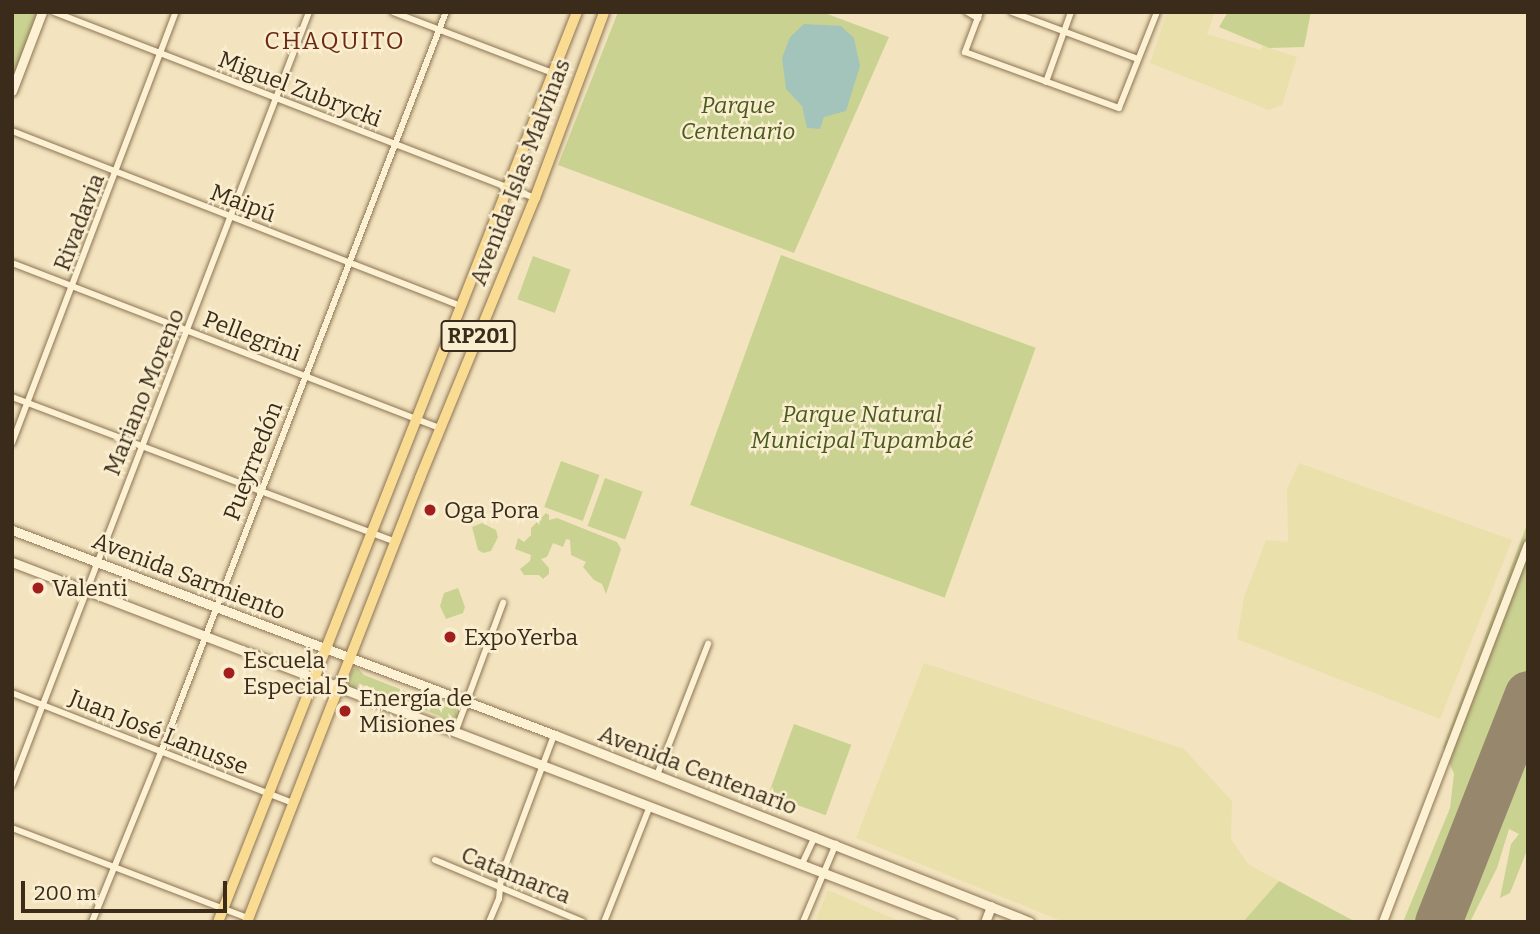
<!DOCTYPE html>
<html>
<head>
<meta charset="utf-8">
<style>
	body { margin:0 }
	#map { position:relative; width:1540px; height:934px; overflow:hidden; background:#f3e4bf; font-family:Bitter,serif }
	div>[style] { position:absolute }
	.farmland>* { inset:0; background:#e9e0ab }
	.green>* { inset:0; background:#cad292; transform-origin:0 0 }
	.water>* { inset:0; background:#a3c4bb }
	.runway>* { height:47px; margin:-23.5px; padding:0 23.5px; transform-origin:23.5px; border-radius:23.5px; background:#97886d }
	.roads { filter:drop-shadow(0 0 2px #8d7455) drop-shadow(0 0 2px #8d7455) }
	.minor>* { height:6px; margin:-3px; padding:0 3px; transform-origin:3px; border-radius:3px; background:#fcf1d3 }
	.tertiary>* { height:8px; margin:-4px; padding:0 4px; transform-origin:4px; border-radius:4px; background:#fcf1d3 }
	.secondary>* { height:9px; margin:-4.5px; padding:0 4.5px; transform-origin:4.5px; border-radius:4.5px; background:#fcf1d3 }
	.primary>* { height:10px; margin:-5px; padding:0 5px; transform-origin:5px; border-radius:5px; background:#fadb92 }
	.dots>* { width:19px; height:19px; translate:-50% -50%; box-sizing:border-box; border:4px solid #f9eecf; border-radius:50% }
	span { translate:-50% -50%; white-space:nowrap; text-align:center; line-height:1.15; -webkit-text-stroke:5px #f9eecf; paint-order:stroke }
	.shield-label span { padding:2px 5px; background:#f9eecf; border:2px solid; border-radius:5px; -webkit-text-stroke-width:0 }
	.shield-label { font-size:21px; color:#3b2b1b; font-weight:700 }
	.street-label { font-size:23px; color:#3b2b1b }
	.park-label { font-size:23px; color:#4a5a1f; font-style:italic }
	.poi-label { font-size:23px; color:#3b2b1b }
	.left { translate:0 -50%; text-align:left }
	.neighbourhood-label { font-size:24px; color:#6d2916; letter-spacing:2px }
	.frame { position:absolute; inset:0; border:14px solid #3b2b1b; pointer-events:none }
	.scale { position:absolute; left:21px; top:881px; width:206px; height:32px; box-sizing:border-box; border:4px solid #3b2b1b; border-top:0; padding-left:9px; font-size:21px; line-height:24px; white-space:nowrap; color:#3b2b1b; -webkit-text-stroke:5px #f9eecf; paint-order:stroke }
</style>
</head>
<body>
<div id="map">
	<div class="farmland">
		<div style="clip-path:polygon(1167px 12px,1215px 12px,1207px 34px,1260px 50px,1263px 46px,1297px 57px,1282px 105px,1269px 110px,1150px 63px)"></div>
		<div style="clip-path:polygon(1299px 463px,1512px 540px,1440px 719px,1237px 639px,1244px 597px,1266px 540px,1288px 542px,1287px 489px)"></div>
		<div style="clip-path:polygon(924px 663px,1184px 749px,1232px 801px,1231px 839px,1248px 864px,1279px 881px,1243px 922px,1064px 922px,856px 838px)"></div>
		<div style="clip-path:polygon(828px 890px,901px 922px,815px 922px)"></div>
	</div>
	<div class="green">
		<div style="clip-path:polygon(12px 12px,44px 12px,12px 90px)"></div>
		<div style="clip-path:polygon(618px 12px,822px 12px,889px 37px,794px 253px,558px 165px)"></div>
		<div style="clip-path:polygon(1228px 12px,1311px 12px,1304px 47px,1269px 48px,1219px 27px)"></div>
		<div style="left:781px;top:255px;width:271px;height:266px;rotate:20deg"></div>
		<div style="left:533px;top:256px;width:40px;height:46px;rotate:20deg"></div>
		<div style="left:561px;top:461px;width:41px;height:49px;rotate:20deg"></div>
		<div style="left:605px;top:478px;width:40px;height:51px;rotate:20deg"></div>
		<div style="clip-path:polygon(546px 513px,549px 515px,549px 520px,557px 518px,617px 542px,621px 549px,606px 594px,602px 584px,594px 580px,583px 567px,586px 562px,571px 555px,570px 540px,566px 539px,563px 547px,553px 543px,547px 557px,541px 559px,549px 568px,549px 574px,543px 579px,539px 575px,524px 575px,520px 569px,530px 561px,531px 555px,515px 549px,518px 538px,524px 542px,531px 535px,531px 528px)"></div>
		<div style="clip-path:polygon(1528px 522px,1528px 848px,1510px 893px,1500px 898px,1511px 844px,1519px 834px,1509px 829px,1497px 868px,1470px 922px,1403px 922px,1450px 808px,1454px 774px,1443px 747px)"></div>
		<div style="clip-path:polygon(482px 523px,496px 530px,498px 537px,491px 551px,483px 553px,478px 550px,472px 527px)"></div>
		<div style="clip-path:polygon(458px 588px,465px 607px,463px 613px,446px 619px,440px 606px,444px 593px)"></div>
		<div style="clip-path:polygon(358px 668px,364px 675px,446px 707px,456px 707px,457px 717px,446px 724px,442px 717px,360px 684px,354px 688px,349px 686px,348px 682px,353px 669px)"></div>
		<div style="left:794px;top:724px;width:61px;height:75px;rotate:20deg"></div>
		<div style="clip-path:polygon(1279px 881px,1356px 922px,1243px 922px)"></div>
	</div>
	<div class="water">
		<div style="clip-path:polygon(804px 24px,841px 26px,854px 38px,860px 66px,846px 111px,824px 117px,820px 129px,807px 128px,802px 106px,786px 89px,782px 58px,790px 37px)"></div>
	</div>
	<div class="runway">
		<div style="left:1438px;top:922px;width:245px;rotate:-68.5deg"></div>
	</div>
	<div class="roads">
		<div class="minor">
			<div style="left:54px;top:12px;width:516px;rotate:21.14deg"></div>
			<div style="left:393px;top:12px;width:171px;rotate:20.9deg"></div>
			<div style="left:967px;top:12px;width:13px;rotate:29deg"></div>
			<div style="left:980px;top:12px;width:43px;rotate:110.6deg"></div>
			<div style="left:965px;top:52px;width:164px;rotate:20deg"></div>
			<div style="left:1119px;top:108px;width:103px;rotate:-68.4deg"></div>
			<div style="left:1012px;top:12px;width:134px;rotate:20.5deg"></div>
			<div style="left:1046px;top:82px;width:74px;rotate:-70.3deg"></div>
			<div style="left:12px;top:131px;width:482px;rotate:21.3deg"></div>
			<div style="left:12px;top:263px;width:459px;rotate:21.1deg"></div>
			<div style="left:12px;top:397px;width:410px;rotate:20.7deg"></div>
			<div style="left:12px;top:443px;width:461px;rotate:-69.2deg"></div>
			<div style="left:12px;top:693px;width:301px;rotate:21.4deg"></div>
			<div style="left:455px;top:733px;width:139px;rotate:-69.7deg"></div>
			<div style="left:657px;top:775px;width:141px;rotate:-68.7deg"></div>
			<div style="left:12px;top:785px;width:828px;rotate:-68.98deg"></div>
			<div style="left:12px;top:828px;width:253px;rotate:20.9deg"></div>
			<div style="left:435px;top:860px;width:160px;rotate:22.7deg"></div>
			<div style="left:802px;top:864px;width:31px;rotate:-65deg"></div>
			<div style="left:92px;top:922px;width:183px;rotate:-67.9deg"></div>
			<div style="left:161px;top:752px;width:793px;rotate:-68.94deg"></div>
			<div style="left:489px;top:922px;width:25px;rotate:-67deg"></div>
			<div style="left:499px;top:899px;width:22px;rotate:-85deg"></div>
			<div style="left:501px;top:877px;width:152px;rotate:-69.5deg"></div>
			<div style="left:604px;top:922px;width:125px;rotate:-68.4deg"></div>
			<div style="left:803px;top:922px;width:85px;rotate:-67.1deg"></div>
		</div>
		<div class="tertiary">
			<div style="left:1383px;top:922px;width:404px;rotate:-69deg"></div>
		</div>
		<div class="secondary">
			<div style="left:12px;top:91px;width:85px;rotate:-69.2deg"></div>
			<div style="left:12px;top:530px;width:580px;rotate:20.68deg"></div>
			<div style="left:555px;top:735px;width:510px;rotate:21.49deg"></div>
			<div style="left:12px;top:562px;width:1007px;rotate:20.96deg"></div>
			<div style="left:985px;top:922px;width:17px;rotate:-69deg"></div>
		</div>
		<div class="primary">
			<div style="left:218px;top:922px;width:978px;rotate:-68.47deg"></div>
			<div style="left:247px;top:922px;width:477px;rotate:-68.7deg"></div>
			<div style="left:420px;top:478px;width:303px;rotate:-67.7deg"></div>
			<div style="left:535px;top:198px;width:198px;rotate:-69.6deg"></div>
		</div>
	</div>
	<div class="dots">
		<div style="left:430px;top:510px;background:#a31f1e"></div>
		<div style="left:38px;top:588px;background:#a31f1e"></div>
		<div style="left:450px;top:637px;background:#a31f1e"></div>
		<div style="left:229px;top:673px;background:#a31f1e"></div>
		<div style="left:345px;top:711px;background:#a31f1e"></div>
	</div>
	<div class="shield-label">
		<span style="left:478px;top:336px">RP201</span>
	</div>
	<div class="street-label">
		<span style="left:300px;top:89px;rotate:21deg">Miguel Zubrycki</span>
		<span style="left:520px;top:172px;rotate:-69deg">Avenida Islas Malvinas</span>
		<span style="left:243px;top:203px;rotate:21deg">Maipú</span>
		<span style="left:79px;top:222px;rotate:-69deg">Rivadavia</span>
		<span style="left:252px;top:336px;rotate:21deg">Pellegrini</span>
		<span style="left:144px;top:392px;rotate:-68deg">Mariano Moreno</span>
		<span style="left:253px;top:461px;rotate:-69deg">Pueyrredón</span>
		<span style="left:189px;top:576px;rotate:21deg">Avenida Sarmiento</span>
		<span style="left:159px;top:732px;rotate:22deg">Juan José Lanusse</span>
		<span style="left:698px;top:770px;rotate:21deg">Avenida Centenario</span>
		<span style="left:516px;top:875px;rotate:22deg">Catamarca</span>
	</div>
	<div class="park-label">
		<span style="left:738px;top:118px">Parque<br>Centenario</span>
		<span style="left:862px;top:427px">Parque Natural<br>Municipal Tupambaé</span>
	</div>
	<div class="poi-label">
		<span class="left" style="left:444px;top:510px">Oga Pora</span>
		<span class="left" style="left:52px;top:588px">Valenti</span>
		<span class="left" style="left:464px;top:637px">ExpoYerba</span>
		<span class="left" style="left:243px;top:673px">Escuela<br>Especial 5</span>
		<span class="left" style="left:359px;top:711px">Energía de<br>Misiones</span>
	</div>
	<div class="neighbourhood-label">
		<span style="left:335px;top:42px">CHAQUITO</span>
	</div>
	<div class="frame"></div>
	<div class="scale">200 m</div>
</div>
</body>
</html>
